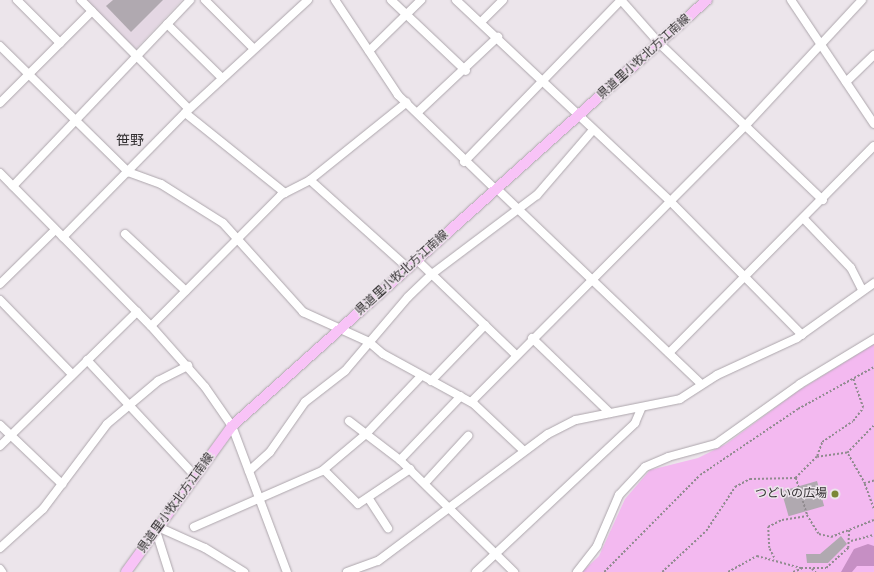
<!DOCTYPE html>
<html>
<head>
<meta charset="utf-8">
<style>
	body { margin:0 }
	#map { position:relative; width:874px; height:572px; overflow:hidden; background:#ece5eb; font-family:"DejaVu Sans","Noto Sans JP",sans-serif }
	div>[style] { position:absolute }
	.built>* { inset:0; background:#e4d7e3 }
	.green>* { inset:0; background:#f3b9f0 }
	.water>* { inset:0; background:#c68fc4 }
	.building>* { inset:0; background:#b0a9b0; transform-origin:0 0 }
	.path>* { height:1.5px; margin-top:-0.75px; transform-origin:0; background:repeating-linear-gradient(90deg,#908b8f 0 2px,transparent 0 4px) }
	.roads { filter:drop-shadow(0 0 1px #ada6ac) drop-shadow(0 0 1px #ada6ac) }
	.minor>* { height:8px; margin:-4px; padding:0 4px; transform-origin:4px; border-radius:4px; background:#fff }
	.major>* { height:10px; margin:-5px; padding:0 5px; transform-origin:5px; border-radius:5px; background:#f8c3f7 }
	.dots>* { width:11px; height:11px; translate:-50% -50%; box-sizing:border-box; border:2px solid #ece5eb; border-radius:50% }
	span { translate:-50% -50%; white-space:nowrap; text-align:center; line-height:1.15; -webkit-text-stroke:3px #ece5eb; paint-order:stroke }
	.street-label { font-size:12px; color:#333032 }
	.poi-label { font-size:12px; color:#333032 }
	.right { translate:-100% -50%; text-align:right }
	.quarter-label { font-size:14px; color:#333032 }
</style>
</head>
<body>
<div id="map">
	<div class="built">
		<div style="clip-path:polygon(86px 0,182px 0,136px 49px)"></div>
	</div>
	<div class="green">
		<div style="clip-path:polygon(874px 344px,874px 572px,582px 572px,599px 556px,625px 499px,650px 470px,698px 458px,726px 444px,798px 391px)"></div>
	</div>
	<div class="water">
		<div style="clip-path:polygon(868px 544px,874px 546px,874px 566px,857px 566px,852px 572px,841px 572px,854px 549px)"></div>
	</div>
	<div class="building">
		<div style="clip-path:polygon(113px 0,163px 0,131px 32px,106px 6px)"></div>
		<div style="left:817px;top:481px;width:26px;height:37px;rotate:74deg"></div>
		<div style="clip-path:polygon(841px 536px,847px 544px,828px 563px,807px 563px,806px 554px,820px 554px)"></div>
	</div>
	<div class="path">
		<div style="left:847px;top:453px;width:30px;rotate:172deg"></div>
		<div style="left:817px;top:457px;width:30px;rotate:135deg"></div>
		<div style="left:796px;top:478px;width:39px;rotate:73deg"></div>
		<div style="left:807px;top:515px;width:22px;rotate:58deg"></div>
		<div style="left:819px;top:534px;width:12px;rotate:14deg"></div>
		<div style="left:831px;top:537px;width:46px;rotate:-21.6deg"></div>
		<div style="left:817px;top:456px;width:15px;rotate:-70deg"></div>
		<div style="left:822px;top:442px;width:37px;rotate:-34deg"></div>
		<div style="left:853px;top:421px;width:16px;rotate:-52deg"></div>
		<div style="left:863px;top:408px;width:31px;rotate:-109deg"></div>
		<div style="left:874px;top:481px;width:9px;rotate:162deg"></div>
		<div style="left:865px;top:484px;width:27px;rotate:70deg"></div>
		<div style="left:865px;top:484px;width:36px;rotate:-120deg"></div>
		<div style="left:847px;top:453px;width:39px;rotate:-46deg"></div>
		<div style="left:851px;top:541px;width:24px;rotate:-15deg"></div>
		<div style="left:774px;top:558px;width:11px;rotate:-117deg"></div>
		<div style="left:769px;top:548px;width:21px;rotate:-93deg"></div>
		<div style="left:768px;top:527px;width:16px;rotate:-27deg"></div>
		<div style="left:782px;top:520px;width:24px;rotate:-9deg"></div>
		<div style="left:812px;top:569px;width:5px;rotate:37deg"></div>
		<div style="left:604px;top:572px;width:136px;rotate:-45.3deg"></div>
		<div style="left:700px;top:475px;width:118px;rotate:-34deg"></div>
		<div style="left:798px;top:409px;width:87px;rotate:-28.9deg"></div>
		<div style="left:662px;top:572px;width:60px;rotate:-43deg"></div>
		<div style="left:706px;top:531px;width:53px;rotate:-56.6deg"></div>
		<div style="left:735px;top:487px;width:17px;rotate:-28deg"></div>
		<div style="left:750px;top:479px;width:46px;rotate:-1.2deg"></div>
		<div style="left:728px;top:572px;width:33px;rotate:-29deg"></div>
		<div style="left:757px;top:556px;width:46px;rotate:15.3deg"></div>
		<div style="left:801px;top:568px;width:25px"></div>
		<div style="left:826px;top:568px;width:30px;rotate:-42deg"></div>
		<div style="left:848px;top:548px;width:18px;rotate:-87deg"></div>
		<div style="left:793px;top:572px;width:9px;rotate:-21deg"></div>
	</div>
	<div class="roads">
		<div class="minor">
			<div style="left:17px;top:0;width:61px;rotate:45deg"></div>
			<div style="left:81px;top:0;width:152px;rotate:45.3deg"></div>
			<div style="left:205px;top:0;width:69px;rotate:45deg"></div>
			<div style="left:335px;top:0;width:114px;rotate:56.4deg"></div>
			<div style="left:398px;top:95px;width:135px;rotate:44.1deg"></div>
			<div style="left:391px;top:0;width:103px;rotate:43.4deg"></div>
			<div style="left:456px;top:0;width:294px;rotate:43.2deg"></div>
			<div style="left:670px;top:201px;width:188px;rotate:45.4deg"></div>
			<div style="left:791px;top:0;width:149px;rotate:56.2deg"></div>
			<div style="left:481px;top:22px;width:31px;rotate:-45deg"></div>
			<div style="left:167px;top:24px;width:77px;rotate:44.5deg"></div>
			<div style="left:0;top:46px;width:180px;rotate:44.5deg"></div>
			<div style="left:128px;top:172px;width:35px;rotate:20deg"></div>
			<div style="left:161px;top:184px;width:73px;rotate:32.2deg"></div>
			<div style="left:223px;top:223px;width:120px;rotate:48deg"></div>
			<div style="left:303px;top:312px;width:72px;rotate:24.4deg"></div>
			<div style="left:369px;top:342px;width:18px;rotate:41deg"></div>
			<div style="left:383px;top:354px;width:104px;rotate:28.8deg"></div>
			<div style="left:474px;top:404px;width:67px;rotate:43.2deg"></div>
			<div style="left:369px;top:51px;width:73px;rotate:-44.4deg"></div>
			<div style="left:846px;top:82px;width:39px;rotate:-44deg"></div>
			<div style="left:0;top:103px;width:130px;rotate:-45deg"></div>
			<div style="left:418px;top:112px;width:110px;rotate:-43.2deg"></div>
			<div style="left:464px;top:162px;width:226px;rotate:-45.9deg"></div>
			<div style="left:621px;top:0;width:57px;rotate:48.5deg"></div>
			<div style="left:659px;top:43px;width:227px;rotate:43.8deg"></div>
			<div style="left:0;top:173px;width:215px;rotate:45.4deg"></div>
			<div style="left:151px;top:326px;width:81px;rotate:48.5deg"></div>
			<div style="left:205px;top:387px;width:47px;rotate:55.3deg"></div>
			<div style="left:232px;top:426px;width:156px;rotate:69.4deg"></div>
			<div style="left:310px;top:180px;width:132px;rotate:41.9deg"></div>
			<div style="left:13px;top:186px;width:257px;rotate:-46.4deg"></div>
			<div style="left:496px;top:188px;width:284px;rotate:43.7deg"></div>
			<div style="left:285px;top:193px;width:128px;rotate:-141.3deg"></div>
			<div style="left:185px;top:113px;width:167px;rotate:-42.6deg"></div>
			<div style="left:805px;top:220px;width:66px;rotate:46.2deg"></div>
			<div style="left:851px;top:268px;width:25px;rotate:63deg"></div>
			<div style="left:125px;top:234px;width:83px;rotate:43.1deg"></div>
			<div style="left:63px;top:237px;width:174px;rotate:-45.5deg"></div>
			<div style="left:417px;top:260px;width:137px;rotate:43.8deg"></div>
			<div style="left:0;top:284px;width:77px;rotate:-44.5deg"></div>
			<div style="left:0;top:300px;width:103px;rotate:45.8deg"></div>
			<div style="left:151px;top:326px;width:185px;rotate:-45.2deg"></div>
			<div style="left:281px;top:195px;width:33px;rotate:-27deg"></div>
			<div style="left:310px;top:180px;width:124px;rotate:-38.8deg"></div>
			<div style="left:532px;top:338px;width:108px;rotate:43.9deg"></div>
			<div style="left:669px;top:353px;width:291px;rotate:-45.3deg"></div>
			<div style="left:87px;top:360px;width:160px;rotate:47deg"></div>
			<div style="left:431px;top:381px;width:78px;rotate:-46deg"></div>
			<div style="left:471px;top:402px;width:389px;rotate:-45.2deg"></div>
			<div style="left:745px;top:126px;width:172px;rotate:-47.1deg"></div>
			<div style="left:349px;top:421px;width:64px;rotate:37.4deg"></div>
			<div style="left:400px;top:460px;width:160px;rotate:44.5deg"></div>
			<div style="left:0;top:425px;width:86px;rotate:43.6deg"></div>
			<div style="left:0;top:446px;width:192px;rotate:-44.4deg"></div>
			<div style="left:400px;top:460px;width:88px;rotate:-46.4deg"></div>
			<div style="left:324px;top:470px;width:48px;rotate:45deg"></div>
			<div style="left:358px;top:504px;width:63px;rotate:-33.9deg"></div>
			<div style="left:249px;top:471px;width:28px;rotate:-42deg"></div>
			<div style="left:270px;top:452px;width:61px;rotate:-55deg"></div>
			<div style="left:305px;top:402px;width:51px;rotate:-37.8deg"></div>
			<div style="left:345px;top:371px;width:97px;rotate:-49.6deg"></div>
			<div style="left:408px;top:297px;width:33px;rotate:-44deg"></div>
			<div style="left:432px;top:274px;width:131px;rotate:-37deg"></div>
			<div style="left:537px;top:195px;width:86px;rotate:-49.3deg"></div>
			<div style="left:425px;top:483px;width:64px;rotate:-47.5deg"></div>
			<div style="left:369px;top:499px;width:35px;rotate:57deg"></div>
			<div style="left:158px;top:527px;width:51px;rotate:24.1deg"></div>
			<div style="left:205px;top:548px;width:46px;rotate:31.6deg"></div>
			<div style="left:194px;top:527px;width:140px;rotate:-23.6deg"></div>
			<div style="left:322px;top:471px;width:57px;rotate:-40.1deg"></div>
			<div style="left:366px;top:434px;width:80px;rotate:-46.5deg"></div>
			<div style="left:156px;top:531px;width:43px;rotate:72.4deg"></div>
			<div style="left:0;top:548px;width:58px;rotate:-42.2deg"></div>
			<div style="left:43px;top:509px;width:106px;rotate:-53deg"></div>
			<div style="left:107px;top:424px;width:67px;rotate:-40.1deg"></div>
			<div style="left:158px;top:381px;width:34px;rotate:-27deg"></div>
			<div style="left:0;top:569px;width:4px;rotate:56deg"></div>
			<div style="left:347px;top:572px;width:33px;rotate:-20deg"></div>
			<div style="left:378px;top:561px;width:212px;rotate:-36.8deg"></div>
			<div style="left:548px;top:434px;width:31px;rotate:-27deg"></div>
			<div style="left:576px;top:420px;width:106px;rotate:-11.4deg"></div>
			<div style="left:680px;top:399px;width:44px;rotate:-33deg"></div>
			<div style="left:717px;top:375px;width:88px;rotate:-24.8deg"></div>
			<div style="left:797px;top:338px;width:95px;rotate:-35.5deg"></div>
			<div style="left:476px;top:572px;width:218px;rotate:-43.1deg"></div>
			<div style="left:635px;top:423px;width:15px;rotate:-67deg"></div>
			<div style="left:577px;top:572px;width:33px;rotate:-52deg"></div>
			<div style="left:597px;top:546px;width:56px;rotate:-66.7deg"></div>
			<div style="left:619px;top:495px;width:38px;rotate:-47deg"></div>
			<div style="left:645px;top:467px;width:25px;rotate:-23deg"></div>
			<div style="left:668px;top:457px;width:50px;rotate:-15.2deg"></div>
			<div style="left:716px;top:444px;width:103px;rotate:-35.5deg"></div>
			<div style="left:800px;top:384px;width:87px;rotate:-31.3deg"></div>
		</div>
		<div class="major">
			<div style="left:126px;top:572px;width:180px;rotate:-54deg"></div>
			<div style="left:232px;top:426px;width:638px;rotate:-41.89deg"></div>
		</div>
	</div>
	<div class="dots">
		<div style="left:835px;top:494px;background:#7a8836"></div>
	</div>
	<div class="street-label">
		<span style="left:644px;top:57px;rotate:-42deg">県道里小牧北方江南線</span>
		<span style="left:402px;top:273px;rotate:-42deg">県道里小牧北方江南線</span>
		<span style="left:176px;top:503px;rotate:-54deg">県道里小牧北方江南線</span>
	</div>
	<div class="poi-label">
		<span class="right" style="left:827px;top:494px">つどいの広場</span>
	</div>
	<div class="quarter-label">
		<span style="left:130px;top:140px">笹野</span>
	</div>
</div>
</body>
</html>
